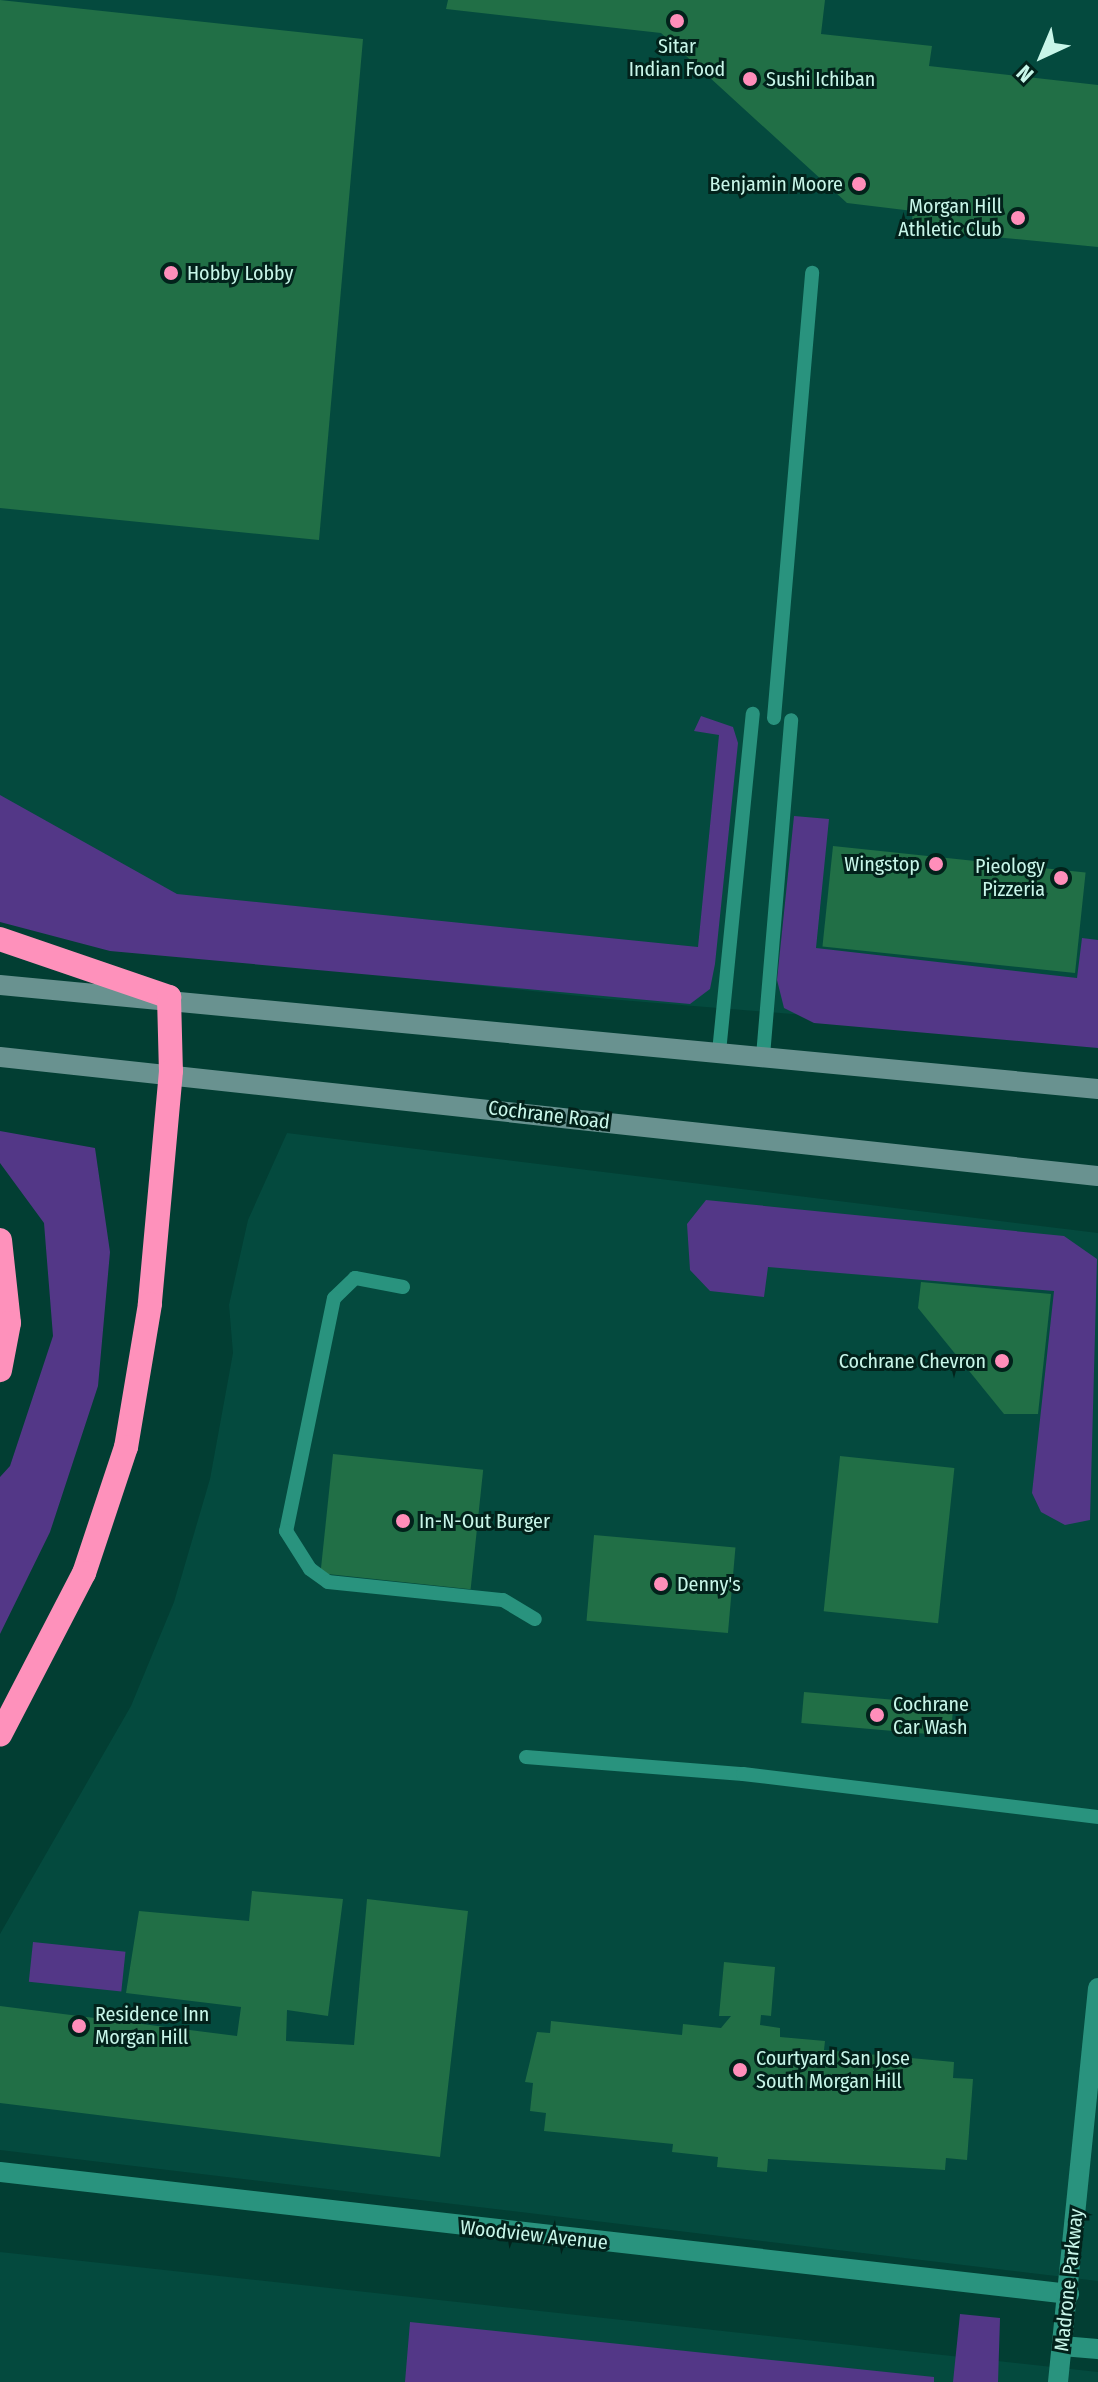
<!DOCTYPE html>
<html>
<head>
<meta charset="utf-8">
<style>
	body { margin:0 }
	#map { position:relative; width:1098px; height:2382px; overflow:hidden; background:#023e33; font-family:"Fira Sans Condensed",sans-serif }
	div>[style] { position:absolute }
	.built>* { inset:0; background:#044a3e }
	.green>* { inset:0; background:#533787; transform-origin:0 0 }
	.building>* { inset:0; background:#216f46; transform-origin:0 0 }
	.service>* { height:14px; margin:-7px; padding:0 7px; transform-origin:7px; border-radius:7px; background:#29937e }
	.minor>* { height:20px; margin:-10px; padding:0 10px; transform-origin:10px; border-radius:10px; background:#29937e }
	.secondary>* { height:20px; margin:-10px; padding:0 10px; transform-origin:10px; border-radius:10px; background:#699290 }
	.motorway>* { height:24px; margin:-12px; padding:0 12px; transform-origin:12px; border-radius:12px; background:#fe91bb }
	.dots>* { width:22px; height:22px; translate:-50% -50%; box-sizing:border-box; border:4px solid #02221b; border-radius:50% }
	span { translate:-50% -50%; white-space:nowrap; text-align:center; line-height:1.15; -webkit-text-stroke:6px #02221b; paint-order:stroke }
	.poi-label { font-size:20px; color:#c8f6e9 }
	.left { translate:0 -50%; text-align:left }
	.right { translate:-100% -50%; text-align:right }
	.street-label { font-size:20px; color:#c8f6e9 }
	.north { position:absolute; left:1002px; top:16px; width:80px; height:80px; -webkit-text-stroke:6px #02221b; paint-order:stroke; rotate:224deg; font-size:22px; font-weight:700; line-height:32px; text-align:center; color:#c8f6e9 }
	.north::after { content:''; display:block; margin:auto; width:28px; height:36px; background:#c8f6e9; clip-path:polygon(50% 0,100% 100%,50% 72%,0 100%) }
</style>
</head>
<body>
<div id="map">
	<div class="built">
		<div style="clip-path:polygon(0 0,1098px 0,1098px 1039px,608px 999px,189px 955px,0 850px)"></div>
		<div style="clip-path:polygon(287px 1133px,1098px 1233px,1098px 2281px,0 2150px,0 1934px,131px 1706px,174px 1602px,210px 1479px,233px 1353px,229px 1305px,248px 1220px)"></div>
		<div style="clip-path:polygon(0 2252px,1098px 2372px,1098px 2382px,0 2382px)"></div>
	</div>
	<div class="green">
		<div style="clip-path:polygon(701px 716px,733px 727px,738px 743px,715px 964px,710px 989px,690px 1004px,110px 951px,0 922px,0 795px,177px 894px,698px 947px,719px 735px,694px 731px)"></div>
		<div style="clip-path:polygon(794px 816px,829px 819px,816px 948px,1077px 978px,1082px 938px,1098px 940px,1098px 1048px,814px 1023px,784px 1008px,777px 980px)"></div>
		<div style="clip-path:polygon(0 1131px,95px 1148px,110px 1252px,98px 1386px,50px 1532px,0 1634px,0 1477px,10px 1466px,53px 1336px,44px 1223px,0 1163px)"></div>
		<div style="clip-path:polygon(706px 1200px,1064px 1236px,1097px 1259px,1090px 1520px,1065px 1525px,1041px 1512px,1032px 1493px,1054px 1291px,768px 1267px,764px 1297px,710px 1291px,690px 1270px,687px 1224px)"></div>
		<div style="left:33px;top:1942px;width:93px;height:40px;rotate:6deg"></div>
		<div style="clip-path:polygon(960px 2314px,1000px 2318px,998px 2382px,953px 2382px)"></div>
		<div style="clip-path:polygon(410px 2322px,934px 2377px,934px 2382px,405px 2382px)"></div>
	</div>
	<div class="building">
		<div style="clip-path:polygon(0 0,363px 39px,319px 540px,0 508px)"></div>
		<div style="clip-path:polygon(448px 0,825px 0,821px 34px,932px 46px,929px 66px,1098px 85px,1098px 247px,911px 229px,913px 211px,847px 203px,661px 33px,446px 9px)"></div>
		<div style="left:833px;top:846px;width:254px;height:101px;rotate:6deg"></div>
		<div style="clip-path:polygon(921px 1282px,1051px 1294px,1038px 1414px,1004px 1414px,918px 1308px)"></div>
		<div style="left:333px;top:1454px;width:151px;height:120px;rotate:6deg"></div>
		<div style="left:840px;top:1456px;width:115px;height:156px;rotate:6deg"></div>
		<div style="left:594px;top:1535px;width:142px;height:86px;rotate:5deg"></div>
		<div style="left:804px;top:1692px;width:150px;height:31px;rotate:5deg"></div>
		<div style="clip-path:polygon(252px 1891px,343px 1899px,328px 2016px,287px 2010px,286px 2041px,354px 2045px,367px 1899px,468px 1911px,440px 2157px,0 2103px,0 2006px,237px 2036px,241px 2007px,126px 1993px,139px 1911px,249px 1921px)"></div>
		<div style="clip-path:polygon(724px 1962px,775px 1967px,771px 2016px,761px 2015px,760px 2025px,780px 2028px,780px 2037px,825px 2041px,824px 2050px,954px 2062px,953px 2078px,973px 2079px,967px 2160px,946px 2158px,945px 2170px,768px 2159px,767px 2172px,717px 2167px,718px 2157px,672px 2152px,673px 2144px,544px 2131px,546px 2113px,530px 2111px,533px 2083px,525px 2082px,537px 2032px,550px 2033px,551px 2021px,682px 2035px,683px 2024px,721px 2028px,731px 2016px,719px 2016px)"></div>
	</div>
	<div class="service">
		<div style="left:774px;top:718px;width:447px;rotate:-85.1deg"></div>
		<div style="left:719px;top:1052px;width:340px;rotate:-84.3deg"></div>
		<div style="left:763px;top:1056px;width:337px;rotate:-85.2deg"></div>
		<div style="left:403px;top:1287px;width:49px;rotate:-169.4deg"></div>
		<div style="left:355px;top:1278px;width:29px;rotate:136deg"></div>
		<div style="left:334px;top:1298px;width:238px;rotate:101.6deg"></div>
		<div style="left:286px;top:1531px;width:45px;rotate:57.7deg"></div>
		<div style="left:310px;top:1569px;width:22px;rotate:36deg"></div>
		<div style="left:328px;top:1582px;width:176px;rotate:5.9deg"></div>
		<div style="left:503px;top:1600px;width:37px;rotate:31deg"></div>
		<div style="left:526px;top:1757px;width:218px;rotate:4.5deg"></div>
		<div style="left:743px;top:1774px;width:358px;rotate:6.9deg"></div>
	</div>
	<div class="minor">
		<div style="left:0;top:2172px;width:1076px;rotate:6.51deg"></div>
		<div style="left:1062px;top:2346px;width:36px;rotate:5deg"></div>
		<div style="left:1058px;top:2382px;width:396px;rotate:-84.2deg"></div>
	</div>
	<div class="secondary">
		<div style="left:0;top:985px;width:1103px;rotate:5.41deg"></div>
		<div style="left:0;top:1057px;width:1104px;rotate:6.19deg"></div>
	</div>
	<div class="motorway">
		<div style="left:0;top:939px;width:179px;rotate:18.9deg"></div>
		<div style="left:169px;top:997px;width:74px;rotate:88.5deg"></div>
		<div style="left:171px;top:1071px;width:234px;rotate:95.2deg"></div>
		<div style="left:150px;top:1304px;width:145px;rotate:99.5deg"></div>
		<div style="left:126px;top:1447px;width:133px;rotate:108.4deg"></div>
		<div style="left:84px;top:1573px;width:182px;rotate:117.4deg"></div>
		<div style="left:0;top:1240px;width:83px;rotate:83.8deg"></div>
		<div style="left:9px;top:1323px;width:48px;rotate:100.8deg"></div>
	</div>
	<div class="dots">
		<div style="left:677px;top:21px;background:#ff8eba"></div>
		<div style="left:750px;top:79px;background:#ff8eba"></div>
		<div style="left:859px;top:184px;background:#ff8eba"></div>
		<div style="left:1018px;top:218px;background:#ff8eba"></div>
		<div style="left:171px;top:273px;background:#ff8eba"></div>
		<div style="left:936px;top:864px;background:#ff8eba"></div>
		<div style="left:1061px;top:878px;background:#ff8eba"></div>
		<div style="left:1002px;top:1361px;background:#ff8eba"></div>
		<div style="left:403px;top:1521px;background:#ff8eba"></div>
		<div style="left:661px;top:1584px;background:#ff8eba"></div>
		<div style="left:877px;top:1715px;background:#ff8eba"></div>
		<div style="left:79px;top:2026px;background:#ff8eba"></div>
		<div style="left:740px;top:2070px;background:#ff8eba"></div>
	</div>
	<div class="poi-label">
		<span style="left:677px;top:58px">Sitar<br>Indian Food</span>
		<span class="left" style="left:766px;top:79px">Sushi Ichiban</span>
		<span class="right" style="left:843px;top:184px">Benjamin Moore</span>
		<span class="right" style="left:1002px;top:218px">Morgan Hill<br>Athletic Club</span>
		<span class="left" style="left:187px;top:273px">Hobby Lobby</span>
		<span class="right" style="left:920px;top:864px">Wingstop</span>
		<span class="right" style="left:1045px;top:878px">Pieology<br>Pizzeria</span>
		<span class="right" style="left:986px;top:1361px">Cochrane Chevron</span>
		<span class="left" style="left:419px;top:1521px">In-N-Out Burger</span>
		<span class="left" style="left:677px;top:1584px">Denny's</span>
		<span class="left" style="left:893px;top:1716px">Cochrane<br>Car Wash</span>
		<span class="left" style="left:95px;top:2026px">Residence Inn<br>Morgan Hill</span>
		<span class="left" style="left:756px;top:2070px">Courtyard San Jose<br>South Morgan Hill</span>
	</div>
	<div class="street-label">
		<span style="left:549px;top:1115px;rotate:7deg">Cochrane Road</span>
		<span style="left:534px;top:2235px;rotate:6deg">Woodview Avenue</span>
		<span style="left:1069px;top:2280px;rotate:-84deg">Madrone Parkway</span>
	</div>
	<div class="north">N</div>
</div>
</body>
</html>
